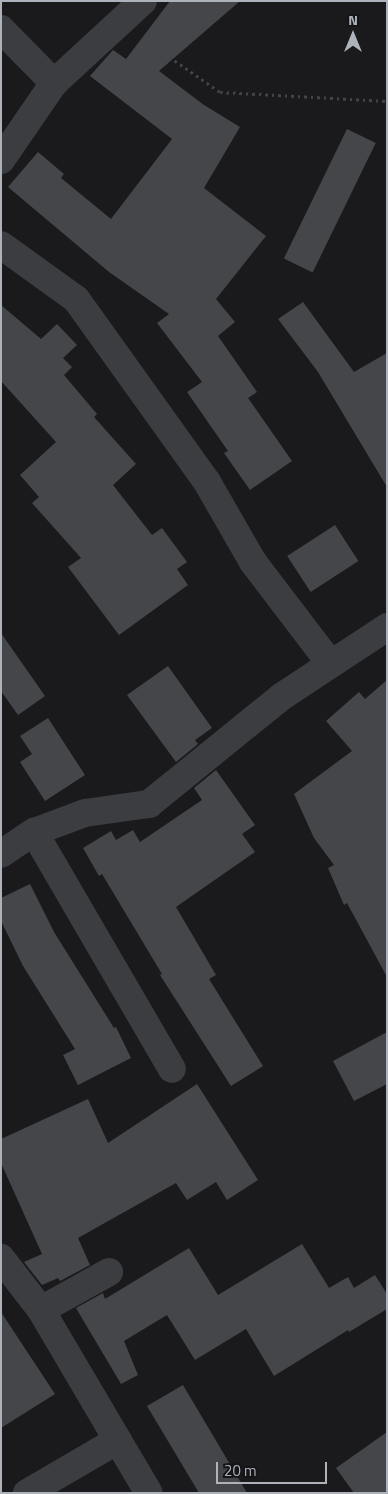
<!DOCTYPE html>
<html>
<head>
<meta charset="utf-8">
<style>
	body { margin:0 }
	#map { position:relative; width:388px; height:1494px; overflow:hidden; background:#1a1a1d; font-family:"Titillium Web",sans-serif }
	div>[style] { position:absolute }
	.building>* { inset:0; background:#454649; transform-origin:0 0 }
	.path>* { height:3px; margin-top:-1.5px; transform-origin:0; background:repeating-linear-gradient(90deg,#424448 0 2.5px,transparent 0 6.5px) }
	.street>* { height:28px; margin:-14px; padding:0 14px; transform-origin:14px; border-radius:14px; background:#3c3d41 }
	span { translate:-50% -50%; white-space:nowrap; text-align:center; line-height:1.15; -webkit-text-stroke:4.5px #151518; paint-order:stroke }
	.frame { position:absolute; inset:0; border:2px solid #aeb2bb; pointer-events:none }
	.north { position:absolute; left:328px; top:10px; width:50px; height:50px; -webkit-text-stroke:4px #151518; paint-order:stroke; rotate:0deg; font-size:14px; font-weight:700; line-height:20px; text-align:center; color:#aeb2bb }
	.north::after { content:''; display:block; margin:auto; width:18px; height:22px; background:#aeb2bb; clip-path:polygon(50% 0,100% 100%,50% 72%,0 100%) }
	.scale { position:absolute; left:216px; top:1462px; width:111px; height:22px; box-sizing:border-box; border:2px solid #aeb2bb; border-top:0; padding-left:6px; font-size:15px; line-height:18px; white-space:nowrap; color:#aeb2bb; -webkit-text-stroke:4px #151518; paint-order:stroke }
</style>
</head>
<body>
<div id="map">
	<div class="building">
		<div style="clip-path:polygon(170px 1px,240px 1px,159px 71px,204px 105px,240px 127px,204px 188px,266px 236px,216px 299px,235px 322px,218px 336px,257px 392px,248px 398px,292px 461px,250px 490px,224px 453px,228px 451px,187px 392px,202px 382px,157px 323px,169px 314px,109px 272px,8px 187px,38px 152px,64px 174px,61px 178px,111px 219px,172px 139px,90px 76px,113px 50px,126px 59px)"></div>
		<div style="left:347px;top:129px;width:32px;height:144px;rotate:26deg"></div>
		<div style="clip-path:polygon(303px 302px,354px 372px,387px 353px,387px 487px,318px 372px,278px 319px)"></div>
		<div style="clip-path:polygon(1px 305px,41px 339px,57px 324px,77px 345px,63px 358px,72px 367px,64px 375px,97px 414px,94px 417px,136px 464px,113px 485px,152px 535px,162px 528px,187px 562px,177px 569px,188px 585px,119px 635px,68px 567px,81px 558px,32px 503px,39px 497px,20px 475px,56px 442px,1px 381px)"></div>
		<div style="left:335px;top:525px;width:43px;height:57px;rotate:57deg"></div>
		<div style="clip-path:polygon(1px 633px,45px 696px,18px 715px,1px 691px)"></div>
		<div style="clip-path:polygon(168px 666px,212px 728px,195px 740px,198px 744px,176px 762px,127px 695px)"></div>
		<div style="clip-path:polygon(387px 680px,387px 977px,347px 903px,344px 905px,328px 868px,334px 865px,314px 838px,294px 794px,352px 751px,326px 721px,359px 692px,365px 699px)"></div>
		<div style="clip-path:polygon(48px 718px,85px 775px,45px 801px,20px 762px,32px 754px,20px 736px)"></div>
		<div style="clip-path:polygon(216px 770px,255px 825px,242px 834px,255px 852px,176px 907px,216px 975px,209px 979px,263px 1066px,231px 1086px,160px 975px,162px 974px,102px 874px,99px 876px,83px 848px,111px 831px,116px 840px,133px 830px,140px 842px,202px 800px,194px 788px)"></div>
		<div style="clip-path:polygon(30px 884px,54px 932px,114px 1028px,116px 1027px,131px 1058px,78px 1085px,63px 1055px,75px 1049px,23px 966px,1px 921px,1px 898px)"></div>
		<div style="clip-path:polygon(387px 1032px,387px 1084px,354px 1101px,333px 1061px)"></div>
		<div style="clip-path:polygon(197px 1084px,258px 1180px,227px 1200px,216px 1182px,187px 1200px,176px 1183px,78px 1238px,90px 1265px,60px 1281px,58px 1278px,42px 1285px,24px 1262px,42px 1254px,1px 1163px,1px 1139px,88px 1099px,108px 1143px)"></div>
		<div style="clip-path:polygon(302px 1244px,329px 1288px,348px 1277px,354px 1288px,375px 1275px,387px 1294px,387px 1309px,349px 1332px,348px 1330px,274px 1376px,246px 1329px,195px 1360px,167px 1315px,124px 1341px,138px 1375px,121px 1384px,76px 1308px,103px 1293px,105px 1299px,189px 1248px,218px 1295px)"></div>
		<div style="clip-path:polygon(1px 1312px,55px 1394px,1px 1428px)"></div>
		<div style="clip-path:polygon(183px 1385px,247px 1493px,199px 1493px,147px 1406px)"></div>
		<div style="clip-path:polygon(387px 1432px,387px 1493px,354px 1493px,336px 1468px)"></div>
	</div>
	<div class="path">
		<div style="left:148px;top:42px;width:88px;rotate:34.8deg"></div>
		<div style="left:220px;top:92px;width:167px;rotate:3.1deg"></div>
	</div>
	<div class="street">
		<div style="left:1px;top:29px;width:76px;rotate:45.5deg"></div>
		<div style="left:1px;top:160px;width:93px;rotate:-55.5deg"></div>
		<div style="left:54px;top:83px;width:121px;rotate:-42.7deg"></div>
		<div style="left:1px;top:245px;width:92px;rotate:35.8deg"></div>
		<div style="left:76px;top:299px;width:225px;rotate:54.4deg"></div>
		<div style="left:207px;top:482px;width:92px;rotate:60.1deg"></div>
		<div style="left:253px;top:562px;width:127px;rotate:52.7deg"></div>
		<div style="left:34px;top:832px;width:274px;rotate:59.8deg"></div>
		<div style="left:1px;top:854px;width:40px;rotate:-34deg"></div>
		<div style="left:34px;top:832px;width:54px;rotate:-20.4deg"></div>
		<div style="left:85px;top:813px;width:65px;rotate:-8deg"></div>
		<div style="left:149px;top:804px;width:170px;rotate:-39deg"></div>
		<div style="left:281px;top:697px;width:127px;rotate:-33.4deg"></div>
		<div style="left:1px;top:1258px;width:66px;rotate:52.4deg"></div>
		<div style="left:41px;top:1310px;width:78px;rotate:-29.2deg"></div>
		<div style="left:41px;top:1310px;width:212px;rotate:59.5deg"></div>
		<div style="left:27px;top:1493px;width:105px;rotate:-30.2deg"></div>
	</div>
	<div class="frame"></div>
	<div class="north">N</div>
	<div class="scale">20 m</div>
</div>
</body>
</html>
